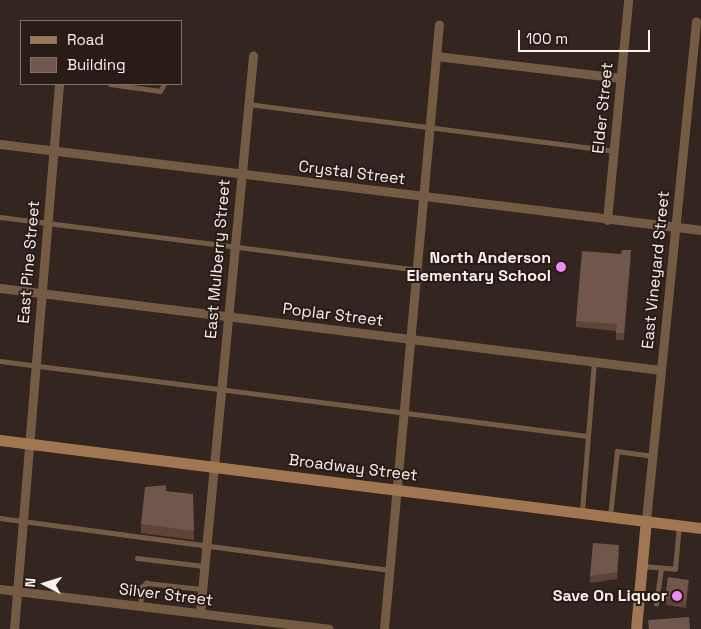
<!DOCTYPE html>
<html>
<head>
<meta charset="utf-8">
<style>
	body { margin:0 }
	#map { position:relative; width:701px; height:629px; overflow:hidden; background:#332520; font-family:"Space Grotesk",sans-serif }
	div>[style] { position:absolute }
	.lane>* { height:4.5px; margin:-2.25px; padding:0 2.25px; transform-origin:2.25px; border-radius:2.25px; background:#755b44 }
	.street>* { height:9px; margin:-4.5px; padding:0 4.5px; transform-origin:4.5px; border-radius:4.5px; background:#755b44 }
	.secondary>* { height:11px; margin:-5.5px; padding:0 5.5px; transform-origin:5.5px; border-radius:5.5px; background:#a07751 }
	.wall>* { inset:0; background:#604338 }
	.shaded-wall>* { inset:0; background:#472f26 }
	.building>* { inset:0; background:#70564b; transform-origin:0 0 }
	.dots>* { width:14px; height:14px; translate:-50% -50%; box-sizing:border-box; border:2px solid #291c17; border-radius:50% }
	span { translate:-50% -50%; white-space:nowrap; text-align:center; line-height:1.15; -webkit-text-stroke:4px #291c17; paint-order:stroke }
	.street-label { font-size:16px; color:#faf1ed }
	.poi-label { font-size:16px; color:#faf1ed; font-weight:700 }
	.right { translate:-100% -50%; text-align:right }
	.legend { position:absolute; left:20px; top:20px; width:162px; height:65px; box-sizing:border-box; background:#291c17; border:1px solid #7d716d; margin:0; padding:6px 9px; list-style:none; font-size:15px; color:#faf1ed }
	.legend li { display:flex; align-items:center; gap:10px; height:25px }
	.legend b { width:25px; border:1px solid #7d716d }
	.north { position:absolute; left:20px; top:559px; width:50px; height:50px; -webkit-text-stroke:4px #291c17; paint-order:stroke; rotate:275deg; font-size:14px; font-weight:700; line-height:20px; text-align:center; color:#faf1ed }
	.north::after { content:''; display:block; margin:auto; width:18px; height:22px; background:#faf1ed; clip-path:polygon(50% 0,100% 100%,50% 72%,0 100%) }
	.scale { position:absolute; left:518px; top:30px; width:132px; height:22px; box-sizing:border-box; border:2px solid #faf1ed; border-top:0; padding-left:6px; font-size:15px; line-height:18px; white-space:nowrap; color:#faf1ed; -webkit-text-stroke:4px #291c17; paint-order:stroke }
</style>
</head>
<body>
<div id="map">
	<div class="lane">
		<div style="left:110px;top:84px;width:50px;rotate:8deg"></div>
		<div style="left:160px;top:91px;width:8px;rotate:-60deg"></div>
		<div style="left:248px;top:104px;width:368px;rotate:7.3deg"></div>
		<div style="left:0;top:217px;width:420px;rotate:7.2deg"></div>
		<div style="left:0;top:361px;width:592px;rotate:7.28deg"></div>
		<div style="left:582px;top:511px;width:149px;rotate:-85.4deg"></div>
		<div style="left:610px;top:516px;width:65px;rotate:-83.9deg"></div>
		<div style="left:617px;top:451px;width:36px;rotate:8deg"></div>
		<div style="left:0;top:518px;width:393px;rotate:7.6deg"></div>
		<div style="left:137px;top:558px;width:67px;rotate:6.8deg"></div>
		<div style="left:643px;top:566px;width:32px;rotate:5deg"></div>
		<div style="left:675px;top:569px;width:44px;rotate:-84.8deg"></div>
		<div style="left:656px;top:604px;width:36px;rotate:-82deg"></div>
		<div style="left:140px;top:605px;width:18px;rotate:-84deg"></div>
		<div style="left:142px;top:587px;width:6px;rotate:-45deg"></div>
		<div style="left:146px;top:583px;width:56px;rotate:6.1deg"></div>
	</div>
	<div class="street">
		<div style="left:436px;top:56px;width:186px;rotate:6.8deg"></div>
		<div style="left:0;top:144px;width:706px;rotate:6.99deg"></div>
		<div style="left:607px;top:220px;width:221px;rotate:-84.5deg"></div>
		<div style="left:0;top:288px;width:666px;rotate:7.07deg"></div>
		<div style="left:646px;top:520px;width:501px;rotate:-84.27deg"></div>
		<div style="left:0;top:589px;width:331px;rotate:6.9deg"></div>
		<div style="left:200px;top:613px;width:560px;rotate:-84.56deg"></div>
		<div style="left:14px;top:629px;width:547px;rotate:-85.28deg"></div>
		<div style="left:384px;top:629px;width:607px;rotate:-84.81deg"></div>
	</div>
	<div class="secondary">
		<div style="left:0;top:440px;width:707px;rotate:7.16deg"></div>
		<div style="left:636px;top:629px;width:109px;rotate:-84.8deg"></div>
	</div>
	<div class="wall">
		<div style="clip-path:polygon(631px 257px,624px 340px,616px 340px,616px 331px,576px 327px,576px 321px)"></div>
		<div style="clip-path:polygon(193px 494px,194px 540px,141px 533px,141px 524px)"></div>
		<div style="clip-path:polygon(619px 552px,617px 579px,590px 583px,590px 576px)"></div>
		<div style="clip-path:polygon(689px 587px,686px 608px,666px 605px,666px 598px)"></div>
	</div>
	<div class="shaded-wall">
		<div style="clip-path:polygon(631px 250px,631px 257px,624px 340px,624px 333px)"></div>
		<div style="clip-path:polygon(689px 580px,689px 587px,686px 608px,686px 601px)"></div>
	</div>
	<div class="building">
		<div style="clip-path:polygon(622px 250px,631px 250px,624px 333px,616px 333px,617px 324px,576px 321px,582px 251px,621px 254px)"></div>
		<div style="clip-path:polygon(166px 485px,166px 491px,193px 494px,194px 531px,141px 524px,145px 487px)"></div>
		<div style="clip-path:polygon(593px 543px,619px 545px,617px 572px,590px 576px)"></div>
		<div style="left:668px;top:577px;width:21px;height:21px;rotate:8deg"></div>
		<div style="clip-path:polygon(689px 617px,690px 629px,649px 629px,648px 620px)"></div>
	</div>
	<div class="dots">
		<div style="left:561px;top:267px;background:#ed8cf9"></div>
		<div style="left:677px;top:596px;background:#ed8cf9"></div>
	</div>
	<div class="street-label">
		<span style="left:603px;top:108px;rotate:-84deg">Elder Street</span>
		<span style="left:352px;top:173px;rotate:7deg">Crystal Street</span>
		<span style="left:218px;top:259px;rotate:-85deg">East Mulberry Street</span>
		<span style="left:29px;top:262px;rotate:-85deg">East Pine Street</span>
		<span style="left:656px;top:270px;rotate:-84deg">East Vineyard Street</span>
		<span style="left:333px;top:315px;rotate:7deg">Poplar Street</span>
		<span style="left:353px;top:468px;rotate:7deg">Broadway Street</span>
		<span style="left:166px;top:595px;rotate:7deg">Silver Street</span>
	</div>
	<div class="poi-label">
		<span class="right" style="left:551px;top:267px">North Anderson<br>Elementary School</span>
		<span class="right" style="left:667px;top:596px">Save On Liquor</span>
	</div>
	<ul class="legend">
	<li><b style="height:6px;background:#a07751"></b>Road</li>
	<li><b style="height:14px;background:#70564b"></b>Building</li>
	</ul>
	<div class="north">N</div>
	<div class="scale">100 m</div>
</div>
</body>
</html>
